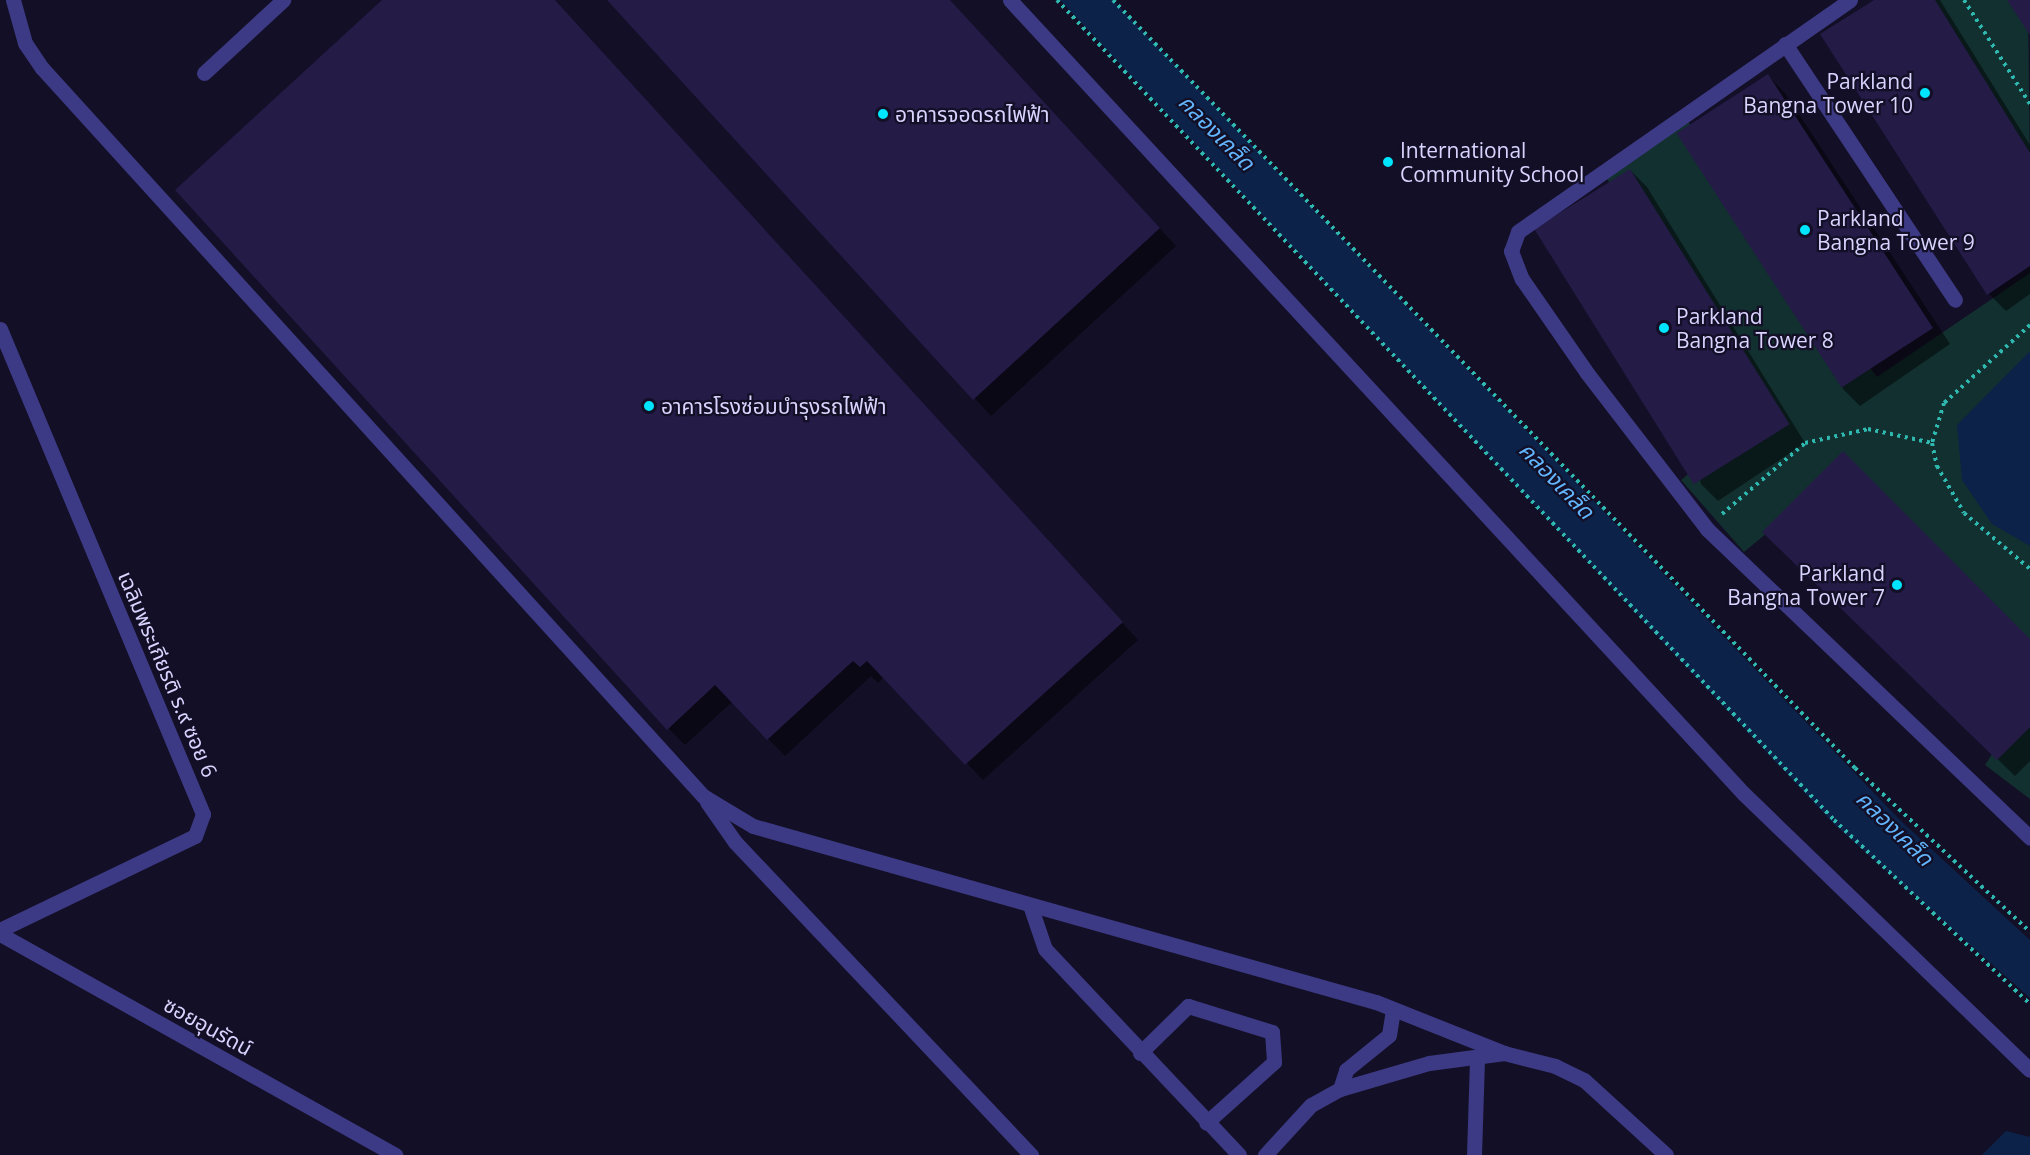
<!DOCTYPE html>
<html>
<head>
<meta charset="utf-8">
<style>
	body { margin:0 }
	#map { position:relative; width:2030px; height:1155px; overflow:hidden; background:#130f26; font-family:"Open Sans","Noto Sans Thai",sans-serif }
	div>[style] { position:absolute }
	.green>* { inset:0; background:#12302f }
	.water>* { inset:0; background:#0c2248 }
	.shadow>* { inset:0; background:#0007 }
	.building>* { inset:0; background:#241b47; transform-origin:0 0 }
	.path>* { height:4px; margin-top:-2px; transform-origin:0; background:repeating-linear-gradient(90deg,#2fb8b0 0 3px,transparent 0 7.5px) }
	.lane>* { height:15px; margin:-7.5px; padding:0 7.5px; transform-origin:7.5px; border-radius:7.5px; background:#3d3a85 }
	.street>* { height:15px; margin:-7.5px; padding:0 7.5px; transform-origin:7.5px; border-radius:7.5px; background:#3d3a85 }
	.dots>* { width:16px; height:16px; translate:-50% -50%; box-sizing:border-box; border:3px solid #130f26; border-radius:50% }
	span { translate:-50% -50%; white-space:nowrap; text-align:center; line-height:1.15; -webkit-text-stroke:4.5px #130f26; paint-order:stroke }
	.poi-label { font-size:21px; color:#d9d4ff }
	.right { translate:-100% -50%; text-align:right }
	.left { translate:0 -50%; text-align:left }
	.street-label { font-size:21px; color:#d9d4ff }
	.water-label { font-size:22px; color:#62b6ff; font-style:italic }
</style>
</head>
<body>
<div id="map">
	<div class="green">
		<div style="clip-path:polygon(1906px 0,2028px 0,2030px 181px)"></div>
		<div style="clip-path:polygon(1686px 119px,1877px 377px,2030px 273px,2030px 657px,1846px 468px,1744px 552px,1681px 480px,1764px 412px,1605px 176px)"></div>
		<div style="clip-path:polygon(2030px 696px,2030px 799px,1985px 765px)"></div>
	</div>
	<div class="water">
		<div style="clip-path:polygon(1060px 0,1113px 0,1900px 820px,2030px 940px,2030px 998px,1835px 825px)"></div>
		<div style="clip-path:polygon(2030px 351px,2030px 546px,1992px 524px,1962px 480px,1957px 425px)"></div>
		<div style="clip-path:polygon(2006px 1131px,2030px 1137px,2030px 1155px,1982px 1155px)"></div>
	</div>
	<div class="shadow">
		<div style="clip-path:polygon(384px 0,555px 0,1138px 640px,983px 780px,884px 677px,878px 683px,871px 676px,785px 756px,732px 702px,685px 745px,668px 728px)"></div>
		<div style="clip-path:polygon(609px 0,949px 0,1176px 246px,991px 416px)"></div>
		<div style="clip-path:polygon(1877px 0,1940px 0,2030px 145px,2030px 294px,2006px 311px,1989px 294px)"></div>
		<div style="clip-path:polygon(1768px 76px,1785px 93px,1950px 344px,1860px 406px,1843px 389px)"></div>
		<div style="clip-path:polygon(1630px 170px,1647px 187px,1805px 443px,1718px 501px,1701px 484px)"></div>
		<div style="clip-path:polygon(1781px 549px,2030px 641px,2030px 761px,2015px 776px)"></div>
	</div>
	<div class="building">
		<div style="clip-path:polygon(382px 0,555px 0,1123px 622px,965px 765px,867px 661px,860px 667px,853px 661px,767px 740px,715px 685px,667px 730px,175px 190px)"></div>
		<div style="clip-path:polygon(607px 0,950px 0,1160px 228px,973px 400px)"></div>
		<div style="clip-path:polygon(1874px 0,1935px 0,2030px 153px,2030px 266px,1987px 295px,1820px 34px)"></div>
		<div style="clip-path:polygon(2007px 0,2030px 0,2030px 35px)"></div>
		<div style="left:1768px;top:74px;width:303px;height:109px;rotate:57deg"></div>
		<div style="left:1630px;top:169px;width:301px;height:113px;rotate:58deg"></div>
		<div style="clip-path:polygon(1843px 451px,2030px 639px,2030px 727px,1997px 760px,1762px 532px)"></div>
	</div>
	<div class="path">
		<div style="left:1057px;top:0;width:1130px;rotate:46.54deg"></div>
		<div style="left:1834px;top:820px;width:269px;rotate:43.2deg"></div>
		<div style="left:1113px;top:0;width:1068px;rotate:45.99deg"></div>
		<div style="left:1855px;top:768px;width:240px;rotate:43.1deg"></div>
		<div style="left:1964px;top:0;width:123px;rotate:57.6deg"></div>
		<div style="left:2030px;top:325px;width:116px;rotate:137.8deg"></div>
		<div style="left:1944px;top:403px;width:42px;rotate:106.7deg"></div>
		<div style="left:1932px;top:443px;width:24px;rotate:78deg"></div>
		<div style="left:1937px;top:466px;width:54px;rotate:60.1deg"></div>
		<div style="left:1964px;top:513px;width:87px;rotate:40.3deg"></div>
		<div style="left:1722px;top:514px;width:109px;rotate:-40.5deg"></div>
		<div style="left:1805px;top:443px;width:65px;rotate:-12.5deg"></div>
		<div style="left:1868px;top:429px;width:66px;rotate:12.3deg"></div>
	</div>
	<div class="lane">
		<div style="left:13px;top:0;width:45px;rotate:74.4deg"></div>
		<div style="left:25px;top:43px;width:30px;rotate:56deg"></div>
		<div style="left:42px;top:68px;width:983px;rotate:47.76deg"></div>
		<div style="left:703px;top:796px;width:58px;rotate:31deg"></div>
		<div style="left:753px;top:826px;width:647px;rotate:15.78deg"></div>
		<div style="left:1376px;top:1002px;width:138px;rotate:21.7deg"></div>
		<div style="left:1504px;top:1053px;width:53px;rotate:14.3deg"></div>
		<div style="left:1555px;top:1066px;width:32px;rotate:26deg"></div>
		<div style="left:1584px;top:1080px;width:111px;rotate:42.4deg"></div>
		<div style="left:1010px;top:0;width:1081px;rotate:47.25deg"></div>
		<div style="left:1744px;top:794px;width:397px;rotate:44deg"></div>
		<div style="left:1850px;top:0;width:405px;rotate:145.1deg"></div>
		<div style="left:1518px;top:232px;width:20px;rotate:110deg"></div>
		<div style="left:1511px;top:251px;width:30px;rotate:69deg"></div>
		<div style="left:1522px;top:279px;width:114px;rotate:55.3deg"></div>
		<div style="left:1587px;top:373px;width:197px;rotate:52.4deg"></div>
		<div style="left:1707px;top:529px;width:447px;rotate:43.7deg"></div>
		<div style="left:1785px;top:44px;width:307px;rotate:56.4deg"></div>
		<div style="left:204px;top:73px;width:108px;rotate:-42.7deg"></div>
		<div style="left:707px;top:802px;width:49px;rotate:55deg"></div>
		<div style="left:735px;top:842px;width:431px;rotate:46.6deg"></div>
		<div style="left:1030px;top:905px;width:46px;rotate:71.2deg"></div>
		<div style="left:1045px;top:949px;width:283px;rotate:46.7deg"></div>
		<div style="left:1140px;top:1053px;width:67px;rotate:-44.4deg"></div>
		<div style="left:1188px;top:1006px;width:88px;rotate:17.2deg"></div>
		<div style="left:1272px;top:1032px;width:30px;rotate:86deg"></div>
		<div style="left:1274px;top:1062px;width:91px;rotate:138.1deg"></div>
		<div style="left:1340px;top:1089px;width:20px;rotate:-72deg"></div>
		<div style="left:1346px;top:1070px;width:55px;rotate:-39.1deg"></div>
		<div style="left:1389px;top:1035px;width:26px;rotate:-81deg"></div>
		<div style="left:1265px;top:1155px;width:68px;rotate:-47.4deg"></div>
		<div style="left:1311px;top:1105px;width:33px;rotate:-29deg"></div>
		<div style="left:1340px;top:1089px;width:93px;rotate:-16.3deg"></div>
		<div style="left:1429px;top:1063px;width:76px;rotate:-7.6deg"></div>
		<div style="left:1474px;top:1155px;width:95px;rotate:-88.2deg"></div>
	</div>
	<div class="street">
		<div style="left:0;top:329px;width:526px;rotate:67.29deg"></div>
		<div style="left:203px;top:814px;width:23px;rotate:110deg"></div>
		<div style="left:195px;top:836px;width:216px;rotate:154.3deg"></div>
		<div style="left:0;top:934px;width:453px;rotate:29.2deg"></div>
	</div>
	<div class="dots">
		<div style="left:1925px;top:93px;background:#00e5ff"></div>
		<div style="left:883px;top:114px;background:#00e5ff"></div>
		<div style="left:1388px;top:162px;background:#00e5ff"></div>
		<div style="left:1805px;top:230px;background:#00e5ff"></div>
		<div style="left:1664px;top:328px;background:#00e5ff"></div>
		<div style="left:649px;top:406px;background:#00e5ff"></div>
		<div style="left:1897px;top:585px;background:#00e5ff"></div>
	</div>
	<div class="poi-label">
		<span class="right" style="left:1913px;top:93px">Parkland<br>Bangna Tower 10</span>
		<span class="left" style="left:895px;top:114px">อาคารจอดรถไฟฟ้า</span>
		<span class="left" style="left:1400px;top:162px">International<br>Community School</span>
		<span class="left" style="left:1817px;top:230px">Parkland<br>Bangna Tower 9</span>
		<span class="left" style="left:1676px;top:328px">Parkland<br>Bangna Tower 8</span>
		<span class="left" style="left:661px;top:406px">อาคารโรงซ่อมบำรุงรถไฟฟ้า</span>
		<span class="right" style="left:1885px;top:585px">Parkland<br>Bangna Tower 7</span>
	</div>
	<div class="street-label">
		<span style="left:168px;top:674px;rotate:67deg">เฉลิมพระเกียรติ ร.๙ ซอย 6</span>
		<span style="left:208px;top:1026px;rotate:29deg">ซอยอุนรัดน์</span>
	</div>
	<div class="water-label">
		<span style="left:1217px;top:132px;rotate:45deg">คลองเคล็ด</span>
		<span style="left:1557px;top:480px;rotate:46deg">คลองเคล็ด</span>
		<span style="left:1895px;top:828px;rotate:44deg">คลองเคล็ด</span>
	</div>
</div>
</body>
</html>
